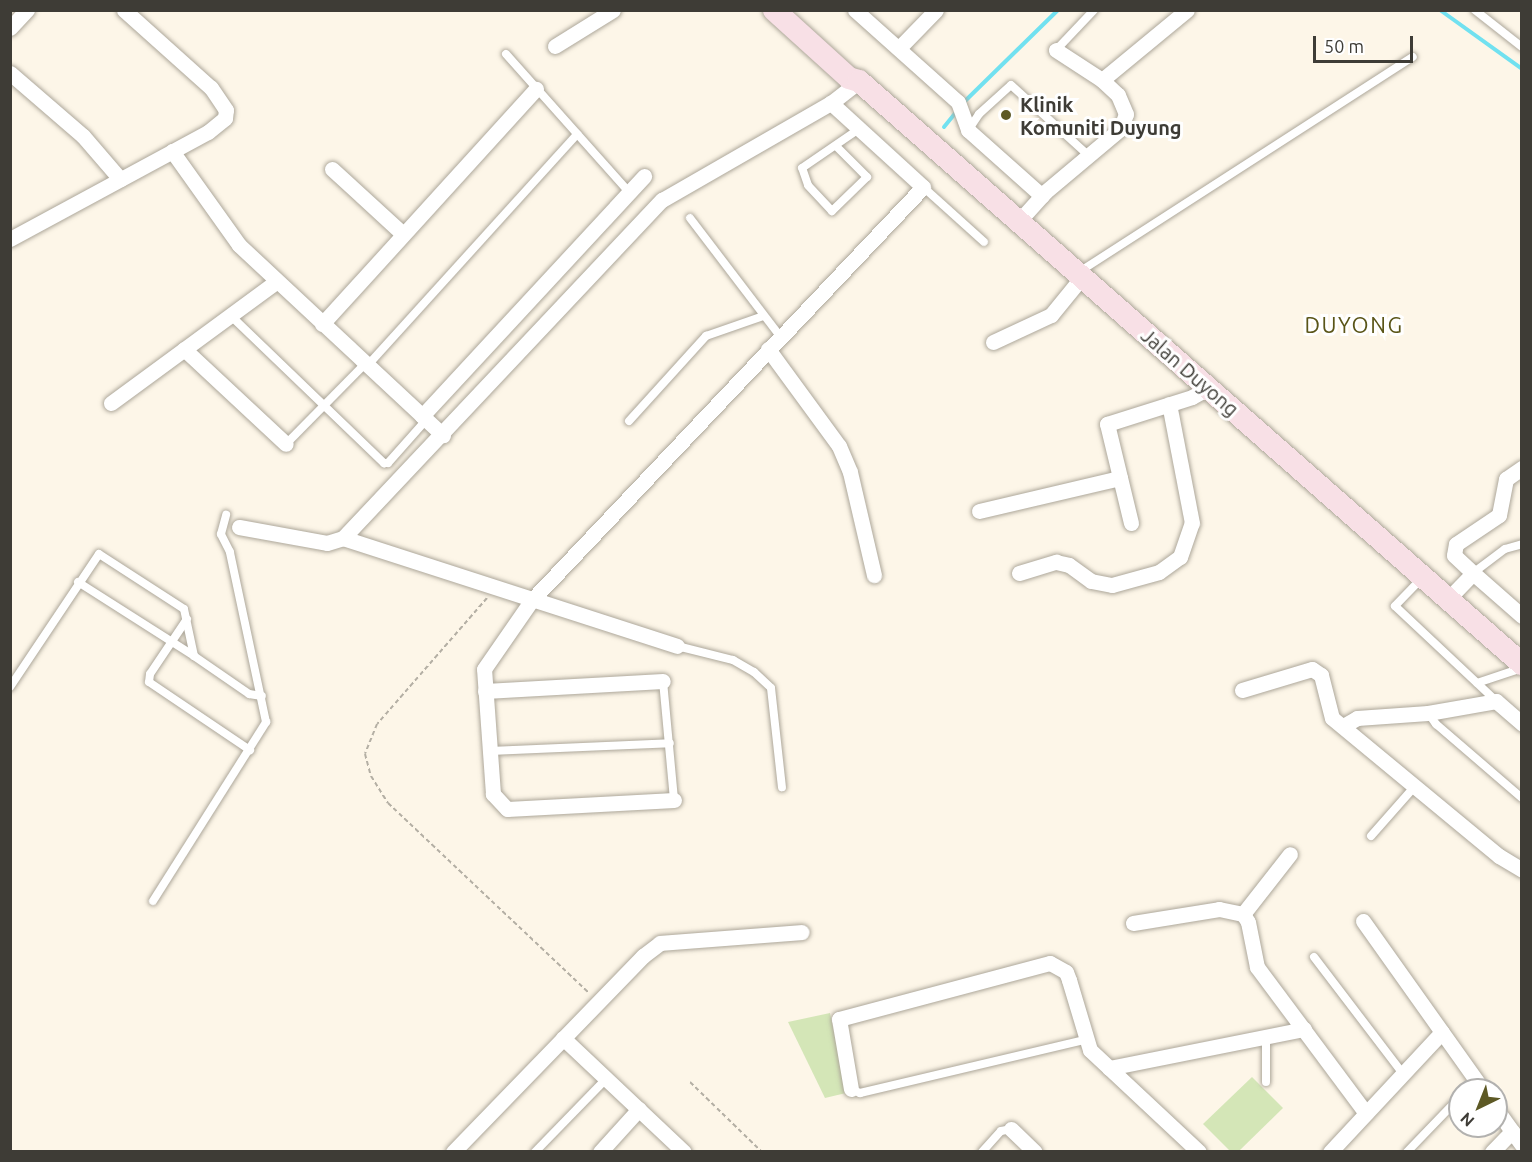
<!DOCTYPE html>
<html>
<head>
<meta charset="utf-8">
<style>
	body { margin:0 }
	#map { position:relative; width:1532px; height:1162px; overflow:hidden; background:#fdf6e8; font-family:Ubuntu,sans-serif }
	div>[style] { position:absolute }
	.green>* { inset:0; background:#d4e6b7 }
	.stream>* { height:4px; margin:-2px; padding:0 2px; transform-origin:2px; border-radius:2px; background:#71e1f0 }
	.path>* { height:2px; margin-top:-1px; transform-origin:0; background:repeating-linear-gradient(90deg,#b4afa4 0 4.5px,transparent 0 7.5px) }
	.roads { filter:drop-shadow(0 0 2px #ada79a) drop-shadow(0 0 2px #ada79a) }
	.lane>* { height:8px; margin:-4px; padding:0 4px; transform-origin:4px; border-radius:4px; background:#fff }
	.street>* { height:15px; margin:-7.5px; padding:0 7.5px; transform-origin:7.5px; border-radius:7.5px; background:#fff }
	.secondary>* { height:22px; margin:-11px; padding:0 11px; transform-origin:11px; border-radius:11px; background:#f8e0e6 }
	.dots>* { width:16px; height:16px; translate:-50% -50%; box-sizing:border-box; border:3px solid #fff; border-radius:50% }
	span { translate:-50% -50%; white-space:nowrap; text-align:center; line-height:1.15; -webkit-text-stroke:6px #fff; paint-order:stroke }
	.poi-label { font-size:20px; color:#3e3c36; font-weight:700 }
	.left { translate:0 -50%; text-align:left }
	.street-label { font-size:20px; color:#3e3c36 }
	.quarter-label { font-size:22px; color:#5a5518; letter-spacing:1.5px }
	.frame { position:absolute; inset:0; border:12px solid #3e3c36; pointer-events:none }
	.north { position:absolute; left:1448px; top:1078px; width:60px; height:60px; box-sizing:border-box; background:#fff; border:2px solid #b2b1af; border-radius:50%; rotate:223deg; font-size:16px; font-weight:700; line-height:24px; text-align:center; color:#3e3c36 }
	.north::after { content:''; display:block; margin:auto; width:21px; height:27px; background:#5d5925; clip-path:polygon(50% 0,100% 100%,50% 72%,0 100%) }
	.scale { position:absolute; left:1313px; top:36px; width:100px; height:27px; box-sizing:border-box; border:3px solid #3e3c36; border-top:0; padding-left:8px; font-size:18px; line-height:21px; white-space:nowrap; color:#3e3c36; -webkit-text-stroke:4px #fff; paint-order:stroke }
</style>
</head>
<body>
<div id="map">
	<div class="green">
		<div style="clip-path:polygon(830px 1013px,846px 1093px,825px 1098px,788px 1022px)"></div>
		<div style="clip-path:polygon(1252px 1077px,1283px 1108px,1239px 1151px,1230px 1151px,1203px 1124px)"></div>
	</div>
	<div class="stream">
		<div style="left:1440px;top:10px;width:101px;rotate:35.7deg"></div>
		<div style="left:962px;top:104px;width:134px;rotate:-44.4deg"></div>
		<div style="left:944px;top:127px;width:19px;rotate:-51deg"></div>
	</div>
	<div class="path">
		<div style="left:487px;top:598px;width:167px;rotate:131.1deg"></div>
		<div style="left:377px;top:724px;width:32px;rotate:112deg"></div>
		<div style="left:365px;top:754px;width:23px;rotate:75deg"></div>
		<div style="left:371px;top:776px;width:32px;rotate:58deg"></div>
		<div style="left:388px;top:803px;width:277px;rotate:43.4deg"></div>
		<div style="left:690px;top:1082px;width:100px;rotate:44.2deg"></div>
	</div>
	<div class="roads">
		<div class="lane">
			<div style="left:1475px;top:10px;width:60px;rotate:38.2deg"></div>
			<div style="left:1056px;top:50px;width:55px;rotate:-46.5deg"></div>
			<div style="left:506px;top:54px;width:185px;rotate:48.3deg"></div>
			<div style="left:969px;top:129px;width:18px;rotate:-56deg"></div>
			<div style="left:979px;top:114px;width:43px;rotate:-42.2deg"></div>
			<div style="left:1011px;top:85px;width:105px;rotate:42.3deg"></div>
			<div style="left:836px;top:146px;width:44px;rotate:45deg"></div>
			<div style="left:867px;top:177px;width:49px;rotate:135.8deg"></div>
			<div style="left:832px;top:211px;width:35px;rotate:-133deg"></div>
			<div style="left:808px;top:185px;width:18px;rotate:-109deg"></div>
			<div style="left:802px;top:168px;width:69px;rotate:-34.4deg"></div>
			<div style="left:923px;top:187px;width:82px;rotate:42deg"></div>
			<div style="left:690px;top:218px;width:148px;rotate:52.7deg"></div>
			<div style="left:1079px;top:272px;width:397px;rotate:-32.8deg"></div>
			<div style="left:230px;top:315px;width:214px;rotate:43.9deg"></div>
			<div style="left:384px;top:463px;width:4px"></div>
			<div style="left:388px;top:463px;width:57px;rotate:-48.5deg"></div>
			<div style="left:367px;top:366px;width:313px;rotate:-47.8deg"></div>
			<div style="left:629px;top:421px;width:115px;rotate:-47.8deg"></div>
			<div style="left:706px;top:336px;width:60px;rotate:-19.3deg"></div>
			<div style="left:286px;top:444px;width:112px;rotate:-45.4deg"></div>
			<div style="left:1473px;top:573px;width:40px;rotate:-37deg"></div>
			<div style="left:1505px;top:549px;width:18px;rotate:-16deg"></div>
			<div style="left:1422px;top:578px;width:39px;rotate:134deg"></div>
			<div style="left:1395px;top:606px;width:139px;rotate:43.2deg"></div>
			<div style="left:78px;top:582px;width:138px;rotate:32.5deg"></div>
			<div style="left:187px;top:619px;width:66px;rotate:123.9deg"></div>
			<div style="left:150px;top:674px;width:8px;rotate:97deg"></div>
			<div style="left:149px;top:682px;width:122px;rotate:34deg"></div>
			<div style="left:677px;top:646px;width:58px;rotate:14deg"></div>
			<div style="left:733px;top:660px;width:24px;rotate:30deg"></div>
			<div style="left:754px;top:672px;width:23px;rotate:43deg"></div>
			<div style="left:771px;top:688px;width:100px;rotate:83.7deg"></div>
			<div style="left:663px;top:681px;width:120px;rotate:84.7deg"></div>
			<div style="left:1477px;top:683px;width:47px;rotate:-18.4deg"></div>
			<div style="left:10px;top:687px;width:160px;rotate:-56.2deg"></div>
			<div style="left:99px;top:554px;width:101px;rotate:32.9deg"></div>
			<div style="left:184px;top:609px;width:48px;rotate:78deg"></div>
			<div style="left:194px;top:656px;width:67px;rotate:34.6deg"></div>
			<div style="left:249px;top:694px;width:13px;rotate:9deg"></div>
			<div style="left:1428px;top:713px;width:14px;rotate:54deg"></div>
			<div style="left:1436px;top:724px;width:113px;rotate:40.7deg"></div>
			<div style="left:490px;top:751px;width:180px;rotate:-2.5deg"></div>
			<div style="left:1371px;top:836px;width:68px;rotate:-48.6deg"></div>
			<div style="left:153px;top:901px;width:212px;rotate:-57.7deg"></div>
			<div style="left:266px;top:722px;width:174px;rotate:-102deg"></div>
			<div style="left:230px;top:552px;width:20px;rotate:-117deg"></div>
			<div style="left:221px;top:534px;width:20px;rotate:-75deg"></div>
			<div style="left:1314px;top:957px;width:147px;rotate:52.7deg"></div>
			<div style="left:1266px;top:1082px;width:45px;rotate:-90deg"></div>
			<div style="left:851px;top:1089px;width:10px;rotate:24deg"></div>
			<div style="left:860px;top:1093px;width:231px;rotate:-13.3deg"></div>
			<div style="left:1466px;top:1090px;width:14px;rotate:-45deg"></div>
			<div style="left:535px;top:1152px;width:102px;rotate:-45.8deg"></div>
			<div style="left:982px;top:1152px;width:28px;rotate:-48deg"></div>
			<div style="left:1001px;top:1131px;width:10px;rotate:-11deg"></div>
			<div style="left:1407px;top:1152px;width:76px;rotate:-46.1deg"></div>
		</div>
		<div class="street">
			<div style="left:855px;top:10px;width:138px;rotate:41.8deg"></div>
			<div style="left:958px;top:102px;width:30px;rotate:70deg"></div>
			<div style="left:968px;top:130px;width:99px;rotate:41.7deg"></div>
			<div style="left:10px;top:28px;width:25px;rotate:-47deg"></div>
			<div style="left:555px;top:46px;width:68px;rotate:-31.8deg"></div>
			<div style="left:899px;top:48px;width:53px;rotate:-45.8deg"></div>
			<div style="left:10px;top:73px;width:96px;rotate:40.8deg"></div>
			<div style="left:83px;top:136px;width:57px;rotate:49.3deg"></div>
			<div style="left:1102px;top:80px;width:110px;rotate:-39.5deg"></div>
			<div style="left:172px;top:151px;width:115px;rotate:54.5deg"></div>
			<div style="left:239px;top:245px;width:279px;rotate:43deg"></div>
			<div style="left:332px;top:169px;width:96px;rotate:42.5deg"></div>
			<div style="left:1019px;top:221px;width:39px;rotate:-48deg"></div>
			<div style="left:1045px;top:192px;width:98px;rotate:-40deg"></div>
			<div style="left:1120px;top:129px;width:16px;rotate:-68deg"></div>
			<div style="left:1126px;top:114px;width:21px;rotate:-113deg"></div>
			<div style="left:1118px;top:95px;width:22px;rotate:-137deg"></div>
			<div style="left:1102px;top:80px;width:55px;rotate:-146.9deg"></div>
			<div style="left:10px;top:239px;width:225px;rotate:-28.4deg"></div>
			<div style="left:208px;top:132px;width:22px;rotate:-39deg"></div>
			<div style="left:225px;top:118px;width:8px;rotate:-83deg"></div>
			<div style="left:226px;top:110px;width:27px;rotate:-124deg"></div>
			<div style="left:211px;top:88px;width:117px;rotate:-138.1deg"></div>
			<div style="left:322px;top:324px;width:318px;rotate:-47.7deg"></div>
			<div style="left:993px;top:342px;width:64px;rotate:-25deg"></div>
			<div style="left:1051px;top:315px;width:49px;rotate:-50.8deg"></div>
			<div style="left:184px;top:349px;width:139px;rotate:43deg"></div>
			<div style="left:768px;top:349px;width:120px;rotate:53.8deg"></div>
			<div style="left:839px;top:446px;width:28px;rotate:67deg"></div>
			<div style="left:850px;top:472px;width:106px;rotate:76.9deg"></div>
			<div style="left:111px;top:403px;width:205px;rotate:-36.3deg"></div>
			<div style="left:422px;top:416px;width:327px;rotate:-47.2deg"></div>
			<div style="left:979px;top:511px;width:145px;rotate:-13.2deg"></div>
			<div style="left:1131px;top:523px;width:102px;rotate:-103.6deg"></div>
			<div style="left:1107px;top:424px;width:89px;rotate:-17.6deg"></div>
			<div style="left:1192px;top:397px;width:18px;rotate:-29deg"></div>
			<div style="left:239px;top:527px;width:89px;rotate:10.3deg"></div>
			<div style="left:327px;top:543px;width:17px;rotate:-17deg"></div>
			<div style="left:343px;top:538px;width:465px;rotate:-46.7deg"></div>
			<div style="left:662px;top:200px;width:195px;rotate:-29.9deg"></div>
			<div style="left:831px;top:103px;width:36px;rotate:-38deg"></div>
			<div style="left:343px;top:538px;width:351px;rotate:17.9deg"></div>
			<div style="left:1019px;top:573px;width:39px;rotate:-17deg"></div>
			<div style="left:1056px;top:562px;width:13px;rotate:13deg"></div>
			<div style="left:1069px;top:565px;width:27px;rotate:36deg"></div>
			<div style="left:1091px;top:581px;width:21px;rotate:11deg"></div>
			<div style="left:1112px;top:585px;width:49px;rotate:-15.5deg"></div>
			<div style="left:1159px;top:572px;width:26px;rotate:-36deg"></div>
			<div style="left:1180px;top:557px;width:36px;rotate:-71deg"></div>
			<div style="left:1192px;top:523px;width:121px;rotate:-100.9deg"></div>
			<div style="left:1473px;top:573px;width:26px;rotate:-137deg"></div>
			<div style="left:1454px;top:555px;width:11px;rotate:-80deg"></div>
			<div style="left:1456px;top:544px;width:52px;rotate:-34deg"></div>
			<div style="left:1499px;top:515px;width:37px;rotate:-79deg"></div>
			<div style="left:1506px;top:479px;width:19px;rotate:-35deg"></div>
			<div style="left:1448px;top:599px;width:36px;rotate:-46deg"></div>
			<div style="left:1473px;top:573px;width:65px;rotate:41.3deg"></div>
			<div style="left:1242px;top:690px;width:73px;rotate:-16.7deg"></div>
			<div style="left:1312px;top:669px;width:11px;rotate:34deg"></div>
			<div style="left:1321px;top:675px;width:44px;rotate:75.7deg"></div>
			<div style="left:1332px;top:718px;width:217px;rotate:39.6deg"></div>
			<div style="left:1499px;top:856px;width:27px;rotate:31deg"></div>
			<div style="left:485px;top:691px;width:178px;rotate:-3.2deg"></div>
			<div style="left:1345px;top:725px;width:14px;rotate:-30deg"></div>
			<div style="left:1357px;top:718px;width:71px;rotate:-4deg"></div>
			<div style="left:1428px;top:713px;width:69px;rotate:-10deg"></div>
			<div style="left:1496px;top:701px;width:35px;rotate:41deg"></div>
			<div style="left:674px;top:800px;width:167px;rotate:176.9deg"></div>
			<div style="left:507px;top:809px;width:21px;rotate:-133deg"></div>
			<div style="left:493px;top:794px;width:125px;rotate:-94.1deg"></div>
			<div style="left:484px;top:669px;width:83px;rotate:-55.3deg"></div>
			<div style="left:531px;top:601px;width:570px;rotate:-46.56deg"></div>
			<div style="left:923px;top:187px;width:125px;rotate:-137.6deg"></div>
			<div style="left:1243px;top:914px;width:76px;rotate:-51.9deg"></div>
			<div style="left:1363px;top:921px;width:207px;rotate:54.6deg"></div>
			<div style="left:1133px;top:923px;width:87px;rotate:-9.2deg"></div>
			<div style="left:1219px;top:909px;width:25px;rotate:12deg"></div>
			<div style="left:1243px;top:914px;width:9px;rotate:58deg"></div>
			<div style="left:1248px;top:922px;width:46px;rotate:78.7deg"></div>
			<div style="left:1257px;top:967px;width:182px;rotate:53.3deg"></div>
			<div style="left:563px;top:1038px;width:166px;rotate:43.3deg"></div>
			<div style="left:1109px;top:1068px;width:199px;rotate:-11.3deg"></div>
			<div style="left:851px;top:1089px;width:71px;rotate:-99.7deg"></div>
			<div style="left:839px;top:1019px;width:218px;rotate:-14.9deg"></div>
			<div style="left:1050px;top:963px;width:18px;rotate:29deg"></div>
			<div style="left:1066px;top:972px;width:9px;rotate:69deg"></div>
			<div style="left:1069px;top:980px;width:73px;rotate:73.3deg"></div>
			<div style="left:1090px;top:1050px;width:149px;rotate:43.1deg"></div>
			<div style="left:1496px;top:1109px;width:44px;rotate:54.2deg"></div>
			<div style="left:1011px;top:1129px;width:33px;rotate:44deg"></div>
			<div style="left:453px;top:1152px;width:273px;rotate:-45.9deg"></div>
			<div style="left:643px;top:956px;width:21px;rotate:-37deg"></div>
			<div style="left:660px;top:943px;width:142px;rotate:-4.4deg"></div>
			<div style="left:600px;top:1152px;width:58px;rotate:-47.8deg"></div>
			<div style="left:1330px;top:1152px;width:164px;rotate:-47deg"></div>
			<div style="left:1492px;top:1152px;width:29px;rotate:-46deg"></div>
		</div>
		<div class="secondary">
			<div style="left:774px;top:10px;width:101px;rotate:42.2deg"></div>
			<div style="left:849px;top:78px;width:10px;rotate:17deg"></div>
			<div style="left:859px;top:81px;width:883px;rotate:41.33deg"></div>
		</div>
	</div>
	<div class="dots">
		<div style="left:1006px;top:115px;background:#5d5925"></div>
	</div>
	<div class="poi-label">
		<span class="left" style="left:1020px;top:116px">Klinik<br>Komuniti Duyung</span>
	</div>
	<div class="street-label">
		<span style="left:1190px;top:372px;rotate:41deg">Jalan Duyong</span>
	</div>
	<div class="quarter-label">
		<span style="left:1354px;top:325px">DUYONG</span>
	</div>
	<div class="frame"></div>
	<div class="north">N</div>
	<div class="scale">50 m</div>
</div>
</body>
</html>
